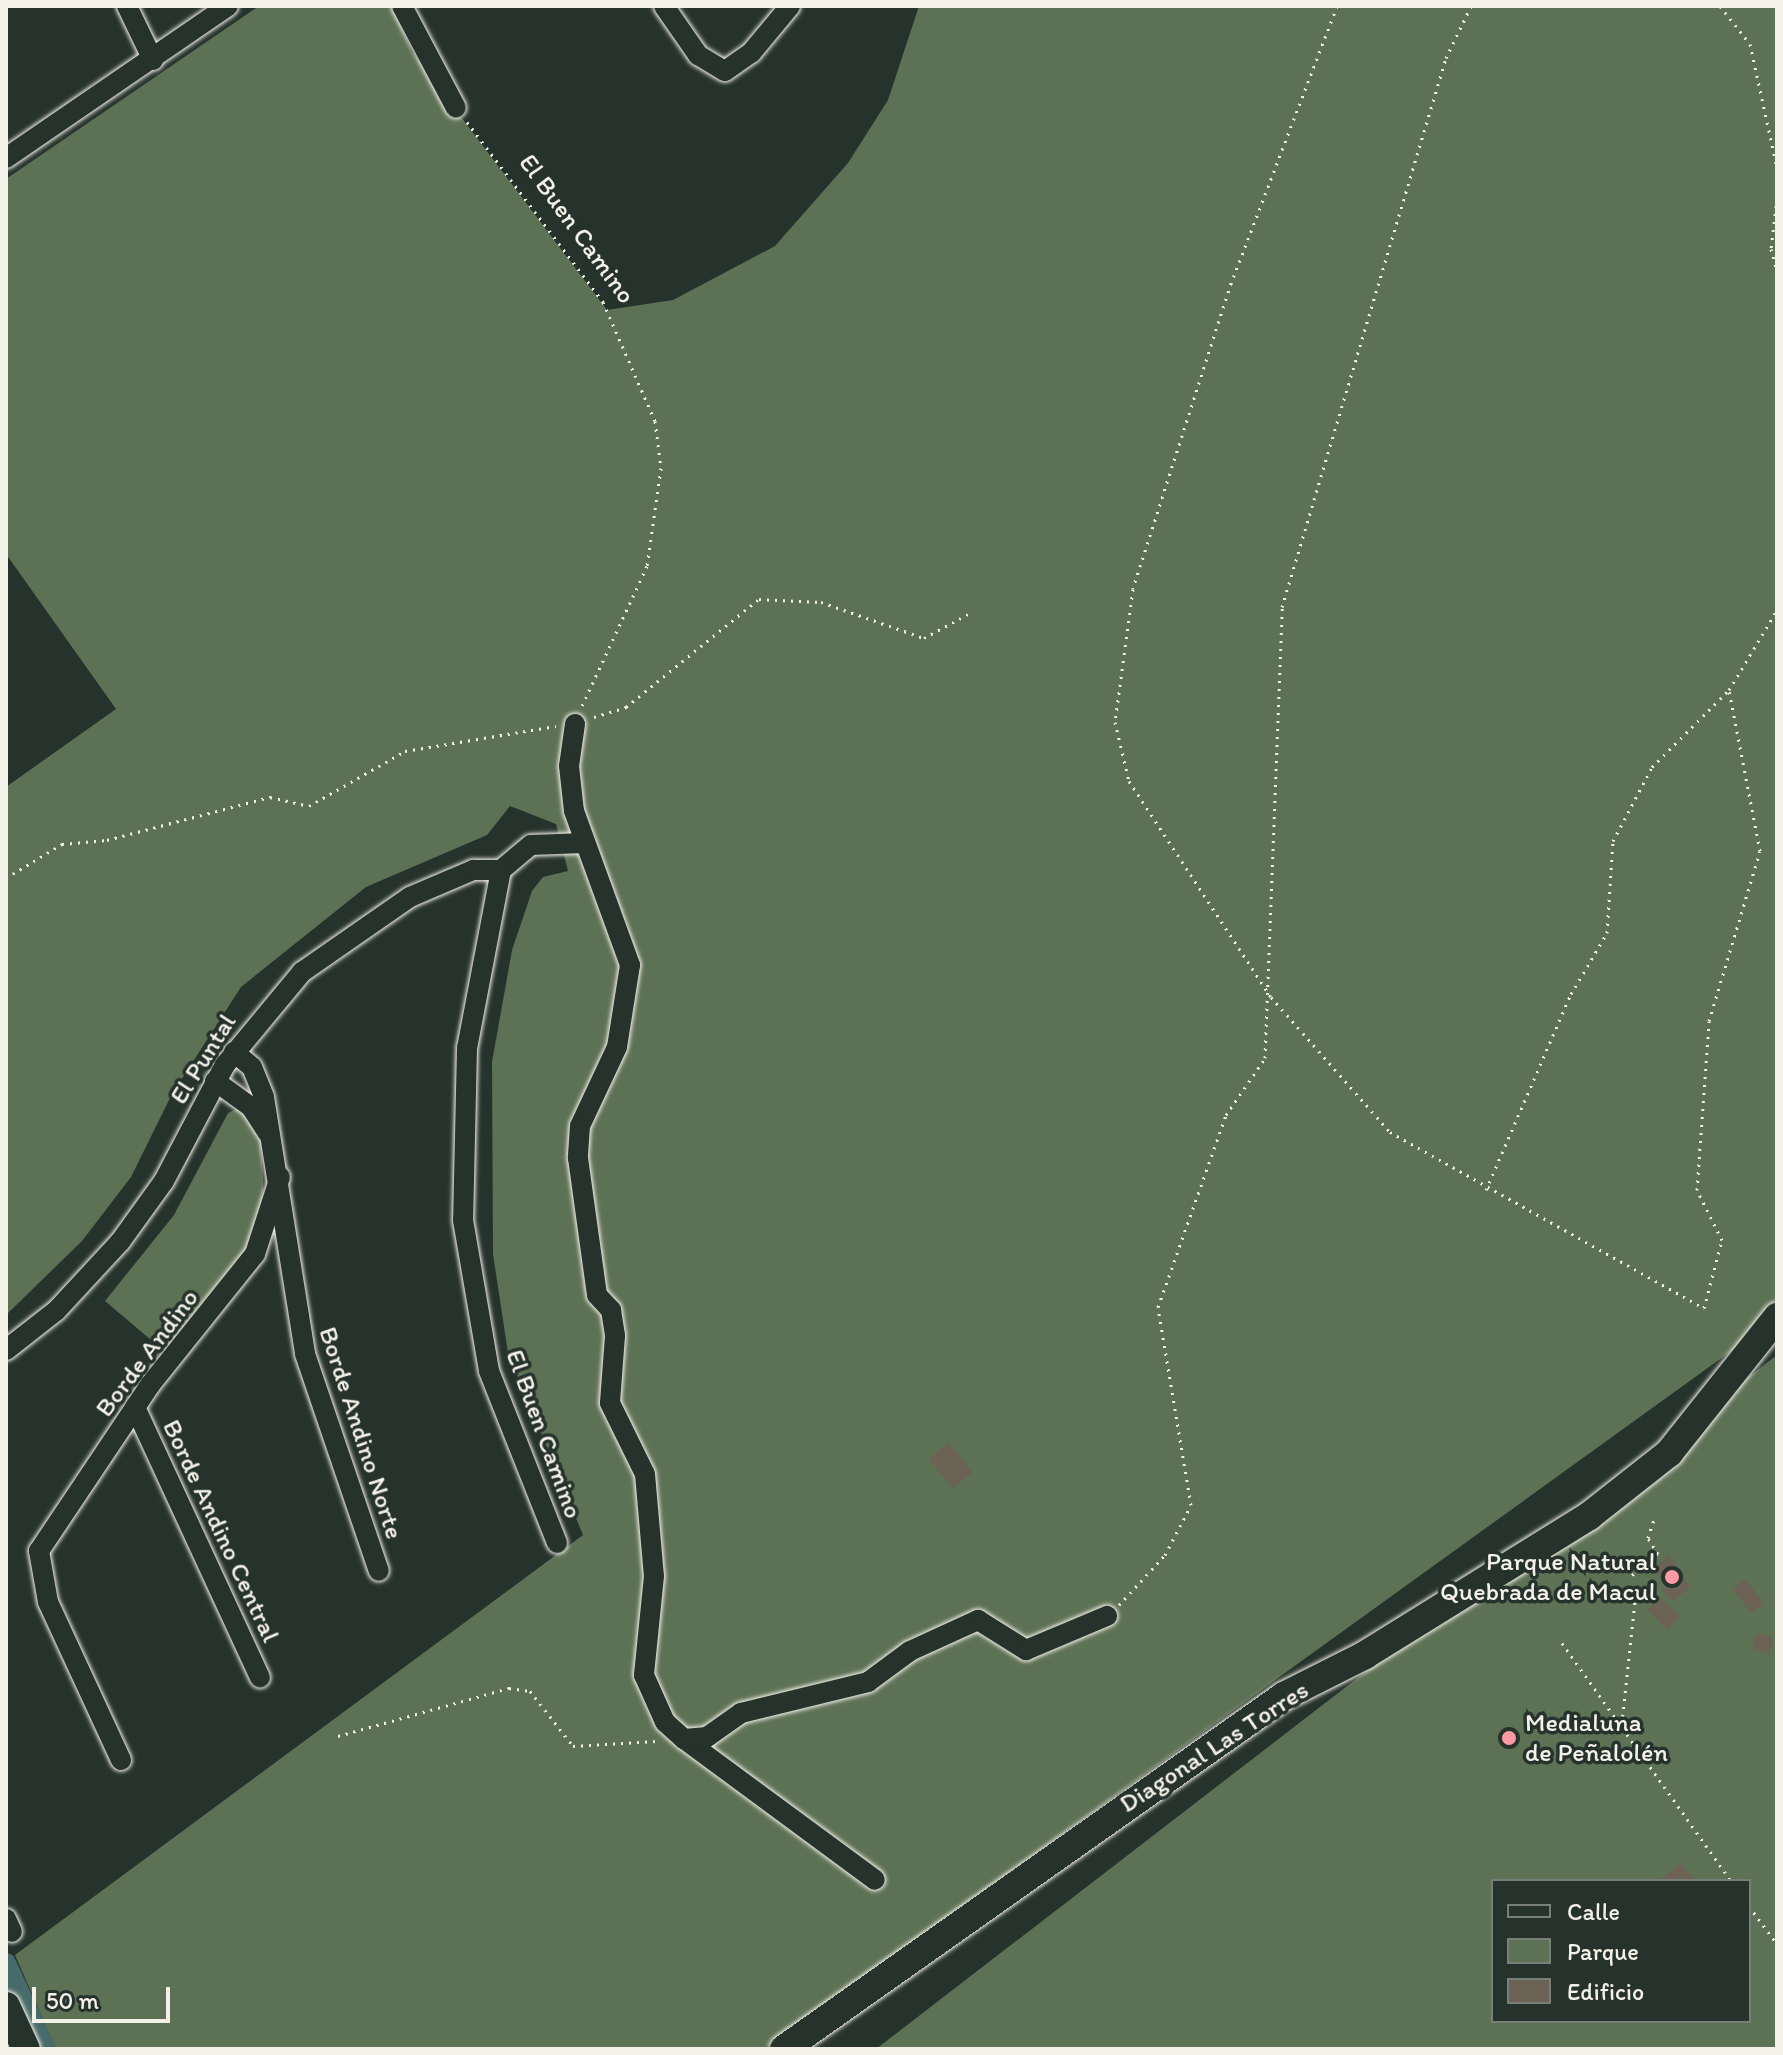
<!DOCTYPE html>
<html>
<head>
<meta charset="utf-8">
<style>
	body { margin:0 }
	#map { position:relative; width:1783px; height:2055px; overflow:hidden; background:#26332d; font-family:Itim,sans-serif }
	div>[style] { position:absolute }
	.green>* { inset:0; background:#5d7155 }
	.canal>* { height:20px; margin:-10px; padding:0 10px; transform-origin:10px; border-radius:10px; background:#476b6b }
	.building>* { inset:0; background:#6c6255; transform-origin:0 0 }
	.path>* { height:3px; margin-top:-1.5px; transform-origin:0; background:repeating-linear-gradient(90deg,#f4f1e8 0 2px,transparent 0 8px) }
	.roads { filter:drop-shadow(0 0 2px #f4f1e8) drop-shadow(0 0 2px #f4f1e8) }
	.street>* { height:20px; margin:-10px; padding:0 10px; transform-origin:10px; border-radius:10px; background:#26332d }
	.secondary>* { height:28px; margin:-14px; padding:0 14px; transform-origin:14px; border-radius:14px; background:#26332d }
	.dots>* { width:22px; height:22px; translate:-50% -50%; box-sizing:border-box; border:4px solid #26332d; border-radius:50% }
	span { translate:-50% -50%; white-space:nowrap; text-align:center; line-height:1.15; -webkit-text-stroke:7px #26332d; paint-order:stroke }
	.street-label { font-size:26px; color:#f4f1e8 }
	.poi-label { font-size:26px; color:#f4f1e8 }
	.right { translate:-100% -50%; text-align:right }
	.left { translate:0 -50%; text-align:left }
	.frame { position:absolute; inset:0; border:8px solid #f4f1e8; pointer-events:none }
	.legend { position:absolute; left:1491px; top:1879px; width:260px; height:144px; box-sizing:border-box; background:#26332d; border:2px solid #787f78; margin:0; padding:10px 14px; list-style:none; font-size:24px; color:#f4f1e8 }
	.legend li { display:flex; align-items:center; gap:16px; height:40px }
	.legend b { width:40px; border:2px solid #787f78 }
	.scale { position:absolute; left:32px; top:1987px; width:138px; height:36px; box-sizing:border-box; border:4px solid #f4f1e8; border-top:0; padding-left:10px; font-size:24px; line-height:28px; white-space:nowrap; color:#f4f1e8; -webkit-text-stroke:6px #26332d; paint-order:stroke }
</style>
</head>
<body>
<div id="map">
	<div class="green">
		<div style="clip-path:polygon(259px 6px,392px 6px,412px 52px,607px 310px,673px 300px,775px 246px,848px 163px,888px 100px,919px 6px,1777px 6px,1777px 1318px,764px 2049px,56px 2049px,15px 1955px,583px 1535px,508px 1353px,493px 1254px,492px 1062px,512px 950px,532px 891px,543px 877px,568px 871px,556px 824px,510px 806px,487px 835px,366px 887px,241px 987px,171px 1096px,131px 1177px,82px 1241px,6px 1315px,6px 787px,116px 709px,6px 554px,6px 179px)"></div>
		<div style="clip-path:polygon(237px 1109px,246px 1111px,261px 1143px,264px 1201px,250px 1244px,164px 1351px,105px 1301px,174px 1215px,228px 1113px)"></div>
		<div style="clip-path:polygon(evenodd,1777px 1355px,1777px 2049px,876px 2049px,1777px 1355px,1493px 1881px,1749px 1881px,1749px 2021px,1493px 2021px,1493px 1881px)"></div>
	</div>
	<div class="canal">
		<div style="left:6px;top:1963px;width:95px;rotate:65.1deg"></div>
	</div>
	<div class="building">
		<div style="left:948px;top:1443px;width:38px;height:25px;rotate:50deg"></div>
		<div style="clip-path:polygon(1669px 1554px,1690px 1587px,1672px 1602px,1662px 1590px,1669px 1585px,1654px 1570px)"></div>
		<div style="left:1745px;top:1579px;width:31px;height:16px;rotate:52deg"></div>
		<div style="left:1660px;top:1597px;width:28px;height:18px;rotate:45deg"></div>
		<div style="left:1758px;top:1633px;width:17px;height:16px;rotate:21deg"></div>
		<div style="clip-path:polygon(1681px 1863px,1695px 1881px,1658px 1881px)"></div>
	</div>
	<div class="path">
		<div style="left:1337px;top:6px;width:297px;rotate:110.9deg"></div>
		<div style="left:1231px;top:283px;width:321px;rotate:107.8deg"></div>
		<div style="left:1133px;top:589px;width:134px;rotate:97.7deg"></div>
		<div style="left:1115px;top:722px;width:61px;rotate:76.7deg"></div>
		<div style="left:1129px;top:781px;width:258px;rotate:56.7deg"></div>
		<div style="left:1271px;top:997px;width:180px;rotate:48.6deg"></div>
		<div style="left:1390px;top:1132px;width:360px;rotate:29.3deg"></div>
		<div style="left:1704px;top:1308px;width:70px;rotate:-75.2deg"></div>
		<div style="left:1722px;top:1240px;width:56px;rotate:-116.6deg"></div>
		<div style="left:1697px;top:1190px;width:169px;rotate:-85.9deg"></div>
		<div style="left:1709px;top:1021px;width:177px;rotate:-73.3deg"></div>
		<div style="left:1760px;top:851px;width:164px;rotate:-100.9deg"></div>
		<div style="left:1720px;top:6px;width:48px;rotate:51.7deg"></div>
		<div style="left:1750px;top:44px;width:127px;rotate:77.7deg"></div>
		<div style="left:467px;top:122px;width:226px;rotate:52.9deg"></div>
		<div style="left:603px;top:302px;width:130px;rotate:66.4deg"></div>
		<div style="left:655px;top:421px;width:47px;rotate:82.7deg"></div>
		<div style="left:661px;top:468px;width:99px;rotate:98.1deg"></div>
		<div style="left:647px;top:566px;width:154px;rotate:114.9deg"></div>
		<div style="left:1777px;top:198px;width:51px;rotate:96.7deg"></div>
		<div style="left:1771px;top:249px;width:23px;rotate:75deg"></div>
		<div style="left:594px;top:717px;width:34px;rotate:-17deg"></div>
		<div style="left:626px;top:707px;width:171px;rotate:-39.1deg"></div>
		<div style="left:759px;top:599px;width:62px;rotate:2.8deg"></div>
		<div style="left:821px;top:602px;width:109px;rotate:19.3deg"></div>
		<div style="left:924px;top:638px;width:50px;rotate:-28.6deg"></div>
		<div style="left:6px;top:878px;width:66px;rotate:-31.3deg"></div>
		<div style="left:62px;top:844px;width:45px;rotate:-5.1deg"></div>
		<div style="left:107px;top:840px;width:169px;rotate:-14.8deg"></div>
		<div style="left:270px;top:797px;width:40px;rotate:13deg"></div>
		<div style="left:309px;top:806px;width:111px;rotate:-29.8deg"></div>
		<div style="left:405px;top:751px;width:153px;rotate:-9.4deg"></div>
		<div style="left:1486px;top:1190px;width:214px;rotate:-66.6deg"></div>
		<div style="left:1571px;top:994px;width:71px;rotate:-59.5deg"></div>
		<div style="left:1607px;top:933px;width:92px;rotate:-86.3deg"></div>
		<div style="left:1613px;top:841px;width:84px;rotate:-62.2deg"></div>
		<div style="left:1652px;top:767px;width:109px;rotate:-45deg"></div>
		<div style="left:1729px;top:690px;width:93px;rotate:-59deg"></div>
		<div style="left:1632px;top:1575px;width:33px;rotate:-39deg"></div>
		<div style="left:1658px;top:1554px;width:19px;rotate:-122deg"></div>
		<div style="left:1648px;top:1538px;width:23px;rotate:-72deg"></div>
		<div style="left:1119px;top:1605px;width:68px;rotate:-47.4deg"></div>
		<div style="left:1165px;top:1555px;width:56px;rotate:-62.5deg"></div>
		<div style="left:1191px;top:1505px;width:201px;rotate:-99.5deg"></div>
		<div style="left:1158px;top:1307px;width:204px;rotate:-70.5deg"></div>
		<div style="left:1226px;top:1115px;width:69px;rotate:-55.6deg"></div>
		<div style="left:1265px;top:1058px;width:451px;rotate:-87.8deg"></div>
		<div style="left:1282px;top:607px;width:573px;rotate:-73.37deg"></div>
		<div style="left:1446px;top:58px;width:58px;rotate:-64.3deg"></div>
		<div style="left:1562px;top:1643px;width:292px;rotate:54.6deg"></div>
		<div style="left:1621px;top:1732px;width:151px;rotate:-83.9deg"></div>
		<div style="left:338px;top:1736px;width:178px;rotate:-15.7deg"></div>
		<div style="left:509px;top:1688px;width:21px;rotate:8deg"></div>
		<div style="left:530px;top:1691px;width:70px;rotate:52deg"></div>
		<div style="left:573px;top:1746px;width:83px;rotate:-3.4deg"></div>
		<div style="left:1749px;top:1906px;width:47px;rotate:53.6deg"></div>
	</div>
	<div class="roads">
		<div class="street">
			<div style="left:127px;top:6px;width:60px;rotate:64.3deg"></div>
			<div style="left:402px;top:6px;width:115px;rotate:62.1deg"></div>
			<div style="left:664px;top:6px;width:60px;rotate:55.2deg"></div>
			<div style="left:698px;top:55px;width:31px;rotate:31deg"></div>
			<div style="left:725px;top:71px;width:32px;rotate:-35deg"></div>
			<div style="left:751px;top:53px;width:61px;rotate:-50.3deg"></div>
			<div style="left:6px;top:158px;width:269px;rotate:-34.4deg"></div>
			<div style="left:575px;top:724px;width:42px;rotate:98.1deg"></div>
			<div style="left:569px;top:766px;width:45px;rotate:83.7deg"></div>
			<div style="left:574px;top:811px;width:164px;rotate:70deg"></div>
			<div style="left:630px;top:965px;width:83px;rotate:99deg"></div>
			<div style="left:617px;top:1047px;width:87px;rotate:115.1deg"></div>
			<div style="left:580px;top:1126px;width:32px;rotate:94deg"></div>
			<div style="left:578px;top:1158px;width:138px;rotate:82.1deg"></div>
			<div style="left:597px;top:1295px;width:21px;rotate:47deg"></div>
			<div style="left:611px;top:1310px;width:26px;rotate:81deg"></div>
			<div style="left:615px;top:1336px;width:67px;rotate:94.3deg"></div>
			<div style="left:610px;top:1403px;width:79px;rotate:63.8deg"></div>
			<div style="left:645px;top:1474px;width:102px;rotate:85deg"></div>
			<div style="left:654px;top:1576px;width:100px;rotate:95.8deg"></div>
			<div style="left:644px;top:1675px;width:51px;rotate:65.9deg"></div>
			<div style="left:665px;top:1722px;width:25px;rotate:42deg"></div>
			<div style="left:684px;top:1739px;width:237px;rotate:36.4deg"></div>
			<div style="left:501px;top:870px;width:181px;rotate:100.8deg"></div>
			<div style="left:467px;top:1048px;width:172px;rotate:91.3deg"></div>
			<div style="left:463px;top:1220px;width:153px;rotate:80.2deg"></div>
			<div style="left:489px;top:1371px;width:185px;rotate:68.4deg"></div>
			<div style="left:501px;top:870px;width:39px;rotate:-40deg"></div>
			<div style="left:531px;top:845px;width:54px;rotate:-2.1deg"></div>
			<div style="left:234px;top:1052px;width:23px;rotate:40deg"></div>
			<div style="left:252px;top:1067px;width:32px;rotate:68deg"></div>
			<div style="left:264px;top:1097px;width:260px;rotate:80.9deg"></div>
			<div style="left:305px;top:1354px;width:229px;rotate:71.2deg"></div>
			<div style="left:215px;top:1081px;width:44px;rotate:35.8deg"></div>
			<div style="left:251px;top:1107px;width:31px;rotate:57deg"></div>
			<div style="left:6px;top:1350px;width:63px;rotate:-38deg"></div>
			<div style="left:56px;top:1311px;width:94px;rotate:-47.2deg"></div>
			<div style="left:120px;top:1242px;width:75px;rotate:-54.2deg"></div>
			<div style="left:164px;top:1181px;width:131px;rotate:-62.3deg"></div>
			<div style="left:225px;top:1065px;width:121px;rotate:-50.4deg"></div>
			<div style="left:302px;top:972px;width:131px;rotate:-34.8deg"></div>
			<div style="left:410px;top:897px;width:69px;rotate:-23.2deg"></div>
			<div style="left:473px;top:870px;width:28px"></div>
			<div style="left:135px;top:1407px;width:298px;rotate:65.2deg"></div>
			<div style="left:684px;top:1739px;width:23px;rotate:-5deg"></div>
			<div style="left:707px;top:1737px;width:42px;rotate:-35.2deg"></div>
			<div style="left:741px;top:1713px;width:131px;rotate:-13.7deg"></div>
			<div style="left:868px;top:1682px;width:52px;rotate:-36.4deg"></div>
			<div style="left:910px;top:1651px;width:75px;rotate:-24.5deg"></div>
			<div style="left:978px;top:1620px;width:57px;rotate:32deg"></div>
			<div style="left:1026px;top:1650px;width:88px;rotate:-22.8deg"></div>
			<div style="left:121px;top:1760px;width:174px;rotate:-114.8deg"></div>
			<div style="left:48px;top:1602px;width:52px;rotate:-100deg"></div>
			<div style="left:39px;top:1551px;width:200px;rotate:-56.2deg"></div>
			<div style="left:150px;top:1385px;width:168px;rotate:-51.3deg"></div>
			<div style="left:255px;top:1254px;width:81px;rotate:-72deg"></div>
			<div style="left:6px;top:1919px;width:14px;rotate:65deg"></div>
		</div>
		<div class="secondary">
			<div style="left:6px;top:2006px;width:47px;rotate:65.1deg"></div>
			<div style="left:784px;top:2049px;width:612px;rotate:-35.22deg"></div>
			<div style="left:1284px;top:1696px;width:91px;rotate:-26.8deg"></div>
			<div style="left:1365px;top:1655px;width:264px;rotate:-31.8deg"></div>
			<div style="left:1589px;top:1516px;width:102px;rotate:-38.2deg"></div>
			<div style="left:1669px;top:1453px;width:174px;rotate:-51.5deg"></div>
		</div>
	</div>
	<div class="dots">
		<div style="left:1672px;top:1577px;background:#ff9aa2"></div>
		<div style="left:1509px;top:1738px;background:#ff9aa2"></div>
	</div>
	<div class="street-label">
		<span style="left:577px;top:229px;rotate:54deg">El Buen Camino</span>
		<span style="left:203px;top:1059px;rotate:-58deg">El Puntal</span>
		<span style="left:147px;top:1353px;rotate:-53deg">Borde Andino</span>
		<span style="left:361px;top:1433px;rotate:72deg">Borde Andino Norte</span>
		<span style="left:544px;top:1434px;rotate:70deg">El Buen Camino</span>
		<span style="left:221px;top:1531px;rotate:65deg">Borde Andino Central</span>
		<span style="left:1214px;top:1747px;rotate:-33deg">Diagonal Las Torres</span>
	</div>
	<div class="poi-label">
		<span class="right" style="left:1656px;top:1577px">Parque Natural<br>Quebrada de Macul</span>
		<span class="left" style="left:1525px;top:1738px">Medialuna<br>de Peñalolén</span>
	</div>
	<div class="frame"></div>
	<ul class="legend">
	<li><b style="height:10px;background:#26332d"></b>Calle</li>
	<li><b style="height:22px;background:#5d7155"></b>Parque</li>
	<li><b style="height:22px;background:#6c6255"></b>Edificio</li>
	</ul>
	<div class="scale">50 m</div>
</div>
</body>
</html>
